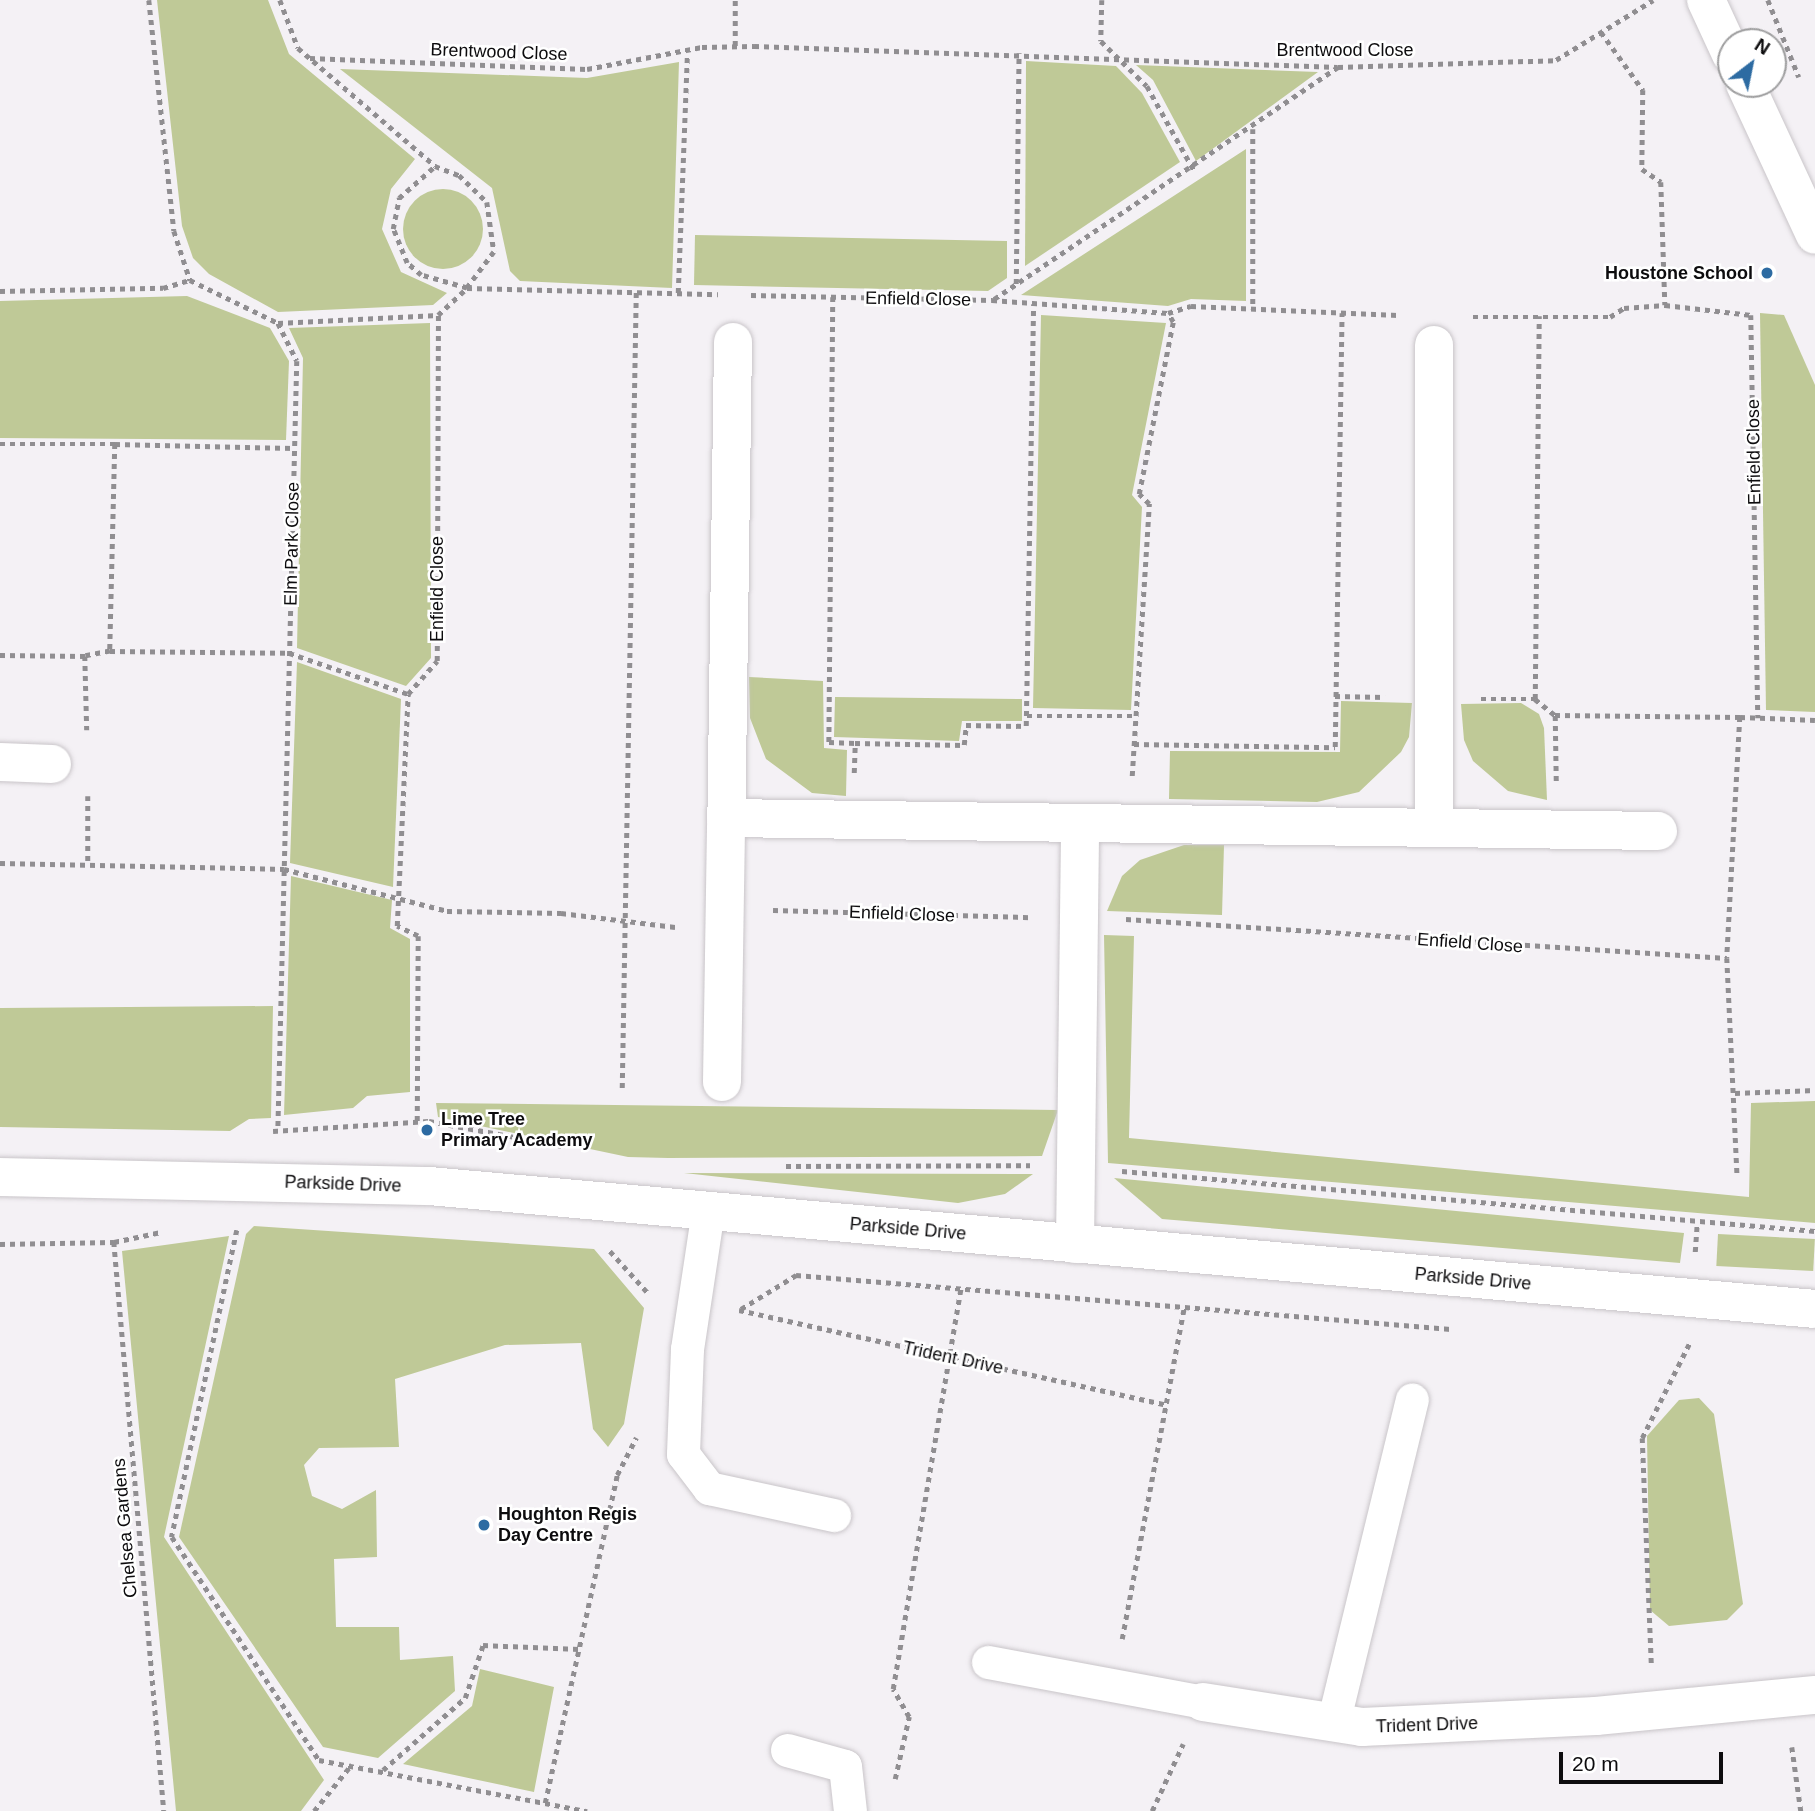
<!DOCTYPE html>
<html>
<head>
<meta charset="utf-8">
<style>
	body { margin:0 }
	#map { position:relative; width:1815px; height:1811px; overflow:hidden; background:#f4f1f5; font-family:Helvetica,sans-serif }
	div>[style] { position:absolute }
	.green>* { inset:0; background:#bfc997; transform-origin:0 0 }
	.round { border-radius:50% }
	.path>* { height:4.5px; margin-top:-2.25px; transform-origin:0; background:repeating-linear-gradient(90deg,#908e91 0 5px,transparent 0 10px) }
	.roads { filter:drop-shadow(0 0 2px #c9c5c9) drop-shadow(0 0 2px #c9c5c9) }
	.lane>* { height:33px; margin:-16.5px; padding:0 16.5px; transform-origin:16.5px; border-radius:16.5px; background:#fff }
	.street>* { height:38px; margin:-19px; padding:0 19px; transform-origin:19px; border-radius:19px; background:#fff }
	.dots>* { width:19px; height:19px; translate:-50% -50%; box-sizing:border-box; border:4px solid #fff; border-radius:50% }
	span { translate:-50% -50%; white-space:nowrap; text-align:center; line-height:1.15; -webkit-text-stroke:5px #fff; paint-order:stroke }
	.street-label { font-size:18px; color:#0d0c0e }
	.poi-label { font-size:18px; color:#0d0c0e; font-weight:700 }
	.right { translate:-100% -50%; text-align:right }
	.left { translate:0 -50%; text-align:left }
	.north { position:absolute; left:1717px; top:28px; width:70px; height:70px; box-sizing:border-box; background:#fff; border:2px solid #9e9e9f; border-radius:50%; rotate:32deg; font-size:19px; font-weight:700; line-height:28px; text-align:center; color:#0d0c0e }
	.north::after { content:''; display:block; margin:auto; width:24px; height:32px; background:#2d6ba2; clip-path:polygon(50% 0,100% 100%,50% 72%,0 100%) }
	.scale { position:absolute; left:1559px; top:1752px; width:164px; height:32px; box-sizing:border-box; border:4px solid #0d0c0e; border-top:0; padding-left:9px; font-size:21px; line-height:24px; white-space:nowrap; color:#0d0c0e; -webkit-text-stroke:5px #fff; paint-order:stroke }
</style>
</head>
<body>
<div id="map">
	<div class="green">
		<div style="clip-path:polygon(157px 0,268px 0,289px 54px,415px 159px,391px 189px,382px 229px,401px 272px,447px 293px,433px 305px,278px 312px,209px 274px,193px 258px,182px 226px)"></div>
		<div style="clip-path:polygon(1026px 61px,1116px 66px,1142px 93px,1180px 162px,1025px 266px)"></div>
		<div style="clip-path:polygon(679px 62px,672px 288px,520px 281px,510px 271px,492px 188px,340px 69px,587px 78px)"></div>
		<div style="clip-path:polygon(1136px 65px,1318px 72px,1196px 161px,1153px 80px)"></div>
		<div style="clip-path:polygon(1246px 149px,1246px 301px,1191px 299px,1168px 306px,1021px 295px)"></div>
		<div class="round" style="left:403px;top:189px;width:80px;height:80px"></div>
		<div style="clip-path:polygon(695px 235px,1007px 241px,1007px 278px,988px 291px,694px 285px)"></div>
		<div style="clip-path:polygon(187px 296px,270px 328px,289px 361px,286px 440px,0 438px,0 301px)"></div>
		<div style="clip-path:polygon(1760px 313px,1784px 315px,1815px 385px,1815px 712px,1766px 710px)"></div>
		<div style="clip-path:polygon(1041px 315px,1166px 323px,1132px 495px,1142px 507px,1131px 710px,1033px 708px)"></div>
		<div style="clip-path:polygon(430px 323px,431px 658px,406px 686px,297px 648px,303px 358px,289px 328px)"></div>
		<div style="clip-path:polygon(297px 662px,401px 699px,393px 887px,290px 863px)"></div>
		<div style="clip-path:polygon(749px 677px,823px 681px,824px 748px,847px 750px,846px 796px,812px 793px,766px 759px,750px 718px)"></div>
		<div style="clip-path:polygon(835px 697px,1022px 699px,1022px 721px,962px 721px,959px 741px,834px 737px)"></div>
		<div style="clip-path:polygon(1341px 701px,1412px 703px,1409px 737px,1401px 752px,1359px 792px,1317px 802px,1169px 799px,1170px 751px,1340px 752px)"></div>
		<div style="clip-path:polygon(1521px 703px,1539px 714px,1544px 728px,1547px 800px,1508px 791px,1473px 761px,1464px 740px,1461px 704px)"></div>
		<div style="clip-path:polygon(1184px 845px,1224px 845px,1222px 915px,1107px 911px,1122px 876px,1140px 860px)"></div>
		<div style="clip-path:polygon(291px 876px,392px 900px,390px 928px,410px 939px,410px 1092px,367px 1096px,353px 1108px,284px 1115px)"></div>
		<div style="clip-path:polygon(1104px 935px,1134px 936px,1129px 1138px,1749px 1197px,1751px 1103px,1815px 1101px,1815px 1223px,1108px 1163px)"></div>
		<div style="clip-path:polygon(273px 1006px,271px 1118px,249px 1119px,230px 1131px,0 1127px,0 1008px)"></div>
		<div style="clip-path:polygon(436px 1103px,1058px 1110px,1042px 1156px,668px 1158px,628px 1157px,438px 1117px)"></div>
		<div style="clip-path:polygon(684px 1173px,1033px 1174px,1005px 1194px,958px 1203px)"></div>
		<div style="clip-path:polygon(1114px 1178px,1684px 1233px,1680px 1263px,1162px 1219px)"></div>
		<div style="clip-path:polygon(254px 1226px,594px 1249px,644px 1308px,624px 1424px,608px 1447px,593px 1429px,581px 1343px,505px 1345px,395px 1379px,399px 1447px,319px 1448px,304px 1465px,312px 1496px,342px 1509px,376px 1490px,377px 1557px,334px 1559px,336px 1627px,399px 1627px,400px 1660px,453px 1656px,455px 1691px,378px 1758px,323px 1747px,179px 1537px,246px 1234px)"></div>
		<div style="left:1718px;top:1234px;width:97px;height:32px;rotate:3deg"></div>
		<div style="clip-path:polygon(229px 1236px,164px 1537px,324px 1780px,301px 1811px,176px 1811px,122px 1251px)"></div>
		<div style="clip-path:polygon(1699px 1398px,1714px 1414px,1743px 1604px,1727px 1620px,1669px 1626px,1650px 1610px,1647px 1436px,1679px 1400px)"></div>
		<div style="clip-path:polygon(480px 1669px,554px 1687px,534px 1792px,403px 1764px,472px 1706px)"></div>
	</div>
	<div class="path">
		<div style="left:149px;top:0;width:232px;rotate:83.8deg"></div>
		<div style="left:174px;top:231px;width:52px;rotate:71.9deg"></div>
		<div style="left:280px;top:0;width:51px;rotate:69.4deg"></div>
		<div style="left:298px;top:48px;width:181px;rotate:40.7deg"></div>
		<div style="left:435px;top:166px;width:26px;rotate:21deg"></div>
		<div style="left:459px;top:175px;width:39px;rotate:44deg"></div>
		<div style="left:487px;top:202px;width:50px;rotate:82deg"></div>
		<div style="left:494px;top:252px;width:45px;rotate:126.9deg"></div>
		<div style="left:467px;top:288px;width:48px;rotate:-164.2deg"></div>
		<div style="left:421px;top:275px;width:18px;rotate:-139deg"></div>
		<div style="left:407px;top:263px;width:37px;rotate:-112deg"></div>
		<div style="left:393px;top:229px;width:32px;rotate:-79deg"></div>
		<div style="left:399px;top:198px;width:48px;rotate:-41.6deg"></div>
		<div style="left:1102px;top:0;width:41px;rotate:91.4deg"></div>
		<div style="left:1101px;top:41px;width:64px;rotate:44.4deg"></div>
		<div style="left:1147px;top:86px;width:96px;rotate:60.8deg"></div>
		<div style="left:1768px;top:0;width:83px;rotate:68.1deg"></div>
		<div style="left:1601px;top:32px;width:72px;rotate:54.1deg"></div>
		<div style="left:1643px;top:90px;width:79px;rotate:90.7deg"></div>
		<div style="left:1642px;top:169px;width:23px;rotate:34deg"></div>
		<div style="left:1661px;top:182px;width:123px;rotate:88.1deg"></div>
		<div style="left:735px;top:46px;width:46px;rotate:-90deg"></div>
		<div style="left:310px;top:58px;width:277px;rotate:2.3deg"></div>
		<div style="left:587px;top:69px;width:117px;rotate:-10.8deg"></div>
		<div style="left:702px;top:47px;width:52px;rotate:-1.1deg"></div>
		<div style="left:754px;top:46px;width:584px;rotate:2.06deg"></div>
		<div style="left:1338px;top:67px;width:218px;rotate:-1.8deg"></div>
		<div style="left:1556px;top:60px;width:114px;rotate:-31.7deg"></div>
		<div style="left:1253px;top:129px;width:180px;rotate:90deg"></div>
		<div style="left:1016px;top:284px;width:231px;rotate:-89.3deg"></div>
		<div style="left:0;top:291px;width:163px;rotate:-1.1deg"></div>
		<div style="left:163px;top:288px;width:28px;rotate:-17deg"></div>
		<div style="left:190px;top:280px;width:98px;rotate:26deg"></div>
		<div style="left:278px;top:323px;width:42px;rotate:63.4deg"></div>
		<div style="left:297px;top:361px;width:770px;rotate:91.41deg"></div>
		<div style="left:678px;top:293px;width:238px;rotate:-87.8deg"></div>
		<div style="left:751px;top:295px;width:241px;rotate:1.2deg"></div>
		<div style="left:992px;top:300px;width:176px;rotate:4.2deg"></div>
		<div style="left:1168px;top:313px;width:24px;rotate:-17deg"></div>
		<div style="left:1191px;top:306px;width:207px;rotate:2.5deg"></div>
		<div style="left:833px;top:297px;width:445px;rotate:90.5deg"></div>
		<div style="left:829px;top:742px;width:26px;rotate:2deg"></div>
		<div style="left:855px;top:743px;width:109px;rotate:1.1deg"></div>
		<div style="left:964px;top:745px;width:20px;rotate:-84deg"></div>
		<div style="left:966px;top:725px;width:60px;rotate:1deg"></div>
		<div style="left:1026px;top:726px;width:422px;rotate:-89deg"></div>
		<div style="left:994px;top:299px;width:415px;rotate:-34deg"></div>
		<div style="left:1473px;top:317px;width:137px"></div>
		<div style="left:1610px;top:317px;width:17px;rotate:-33deg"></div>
		<div style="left:1624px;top:308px;width:41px;rotate:-4.2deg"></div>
		<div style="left:1665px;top:305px;width:87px;rotate:6.6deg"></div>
		<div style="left:1751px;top:315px;width:403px;rotate:89deg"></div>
		<div style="left:278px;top:323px;width:160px;rotate:-2.9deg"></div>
		<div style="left:438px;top:315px;width:40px;rotate:-43deg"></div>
		<div style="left:467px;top:288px;width:251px;rotate:1.4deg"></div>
		<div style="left:0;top:444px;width:115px"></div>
		<div style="left:115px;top:444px;width:207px;rotate:91.4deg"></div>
		<div style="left:110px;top:651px;width:25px;rotate:169deg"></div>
		<div style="left:85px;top:656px;width:74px;rotate:88.5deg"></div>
		<div style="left:115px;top:444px;width:180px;rotate:1.3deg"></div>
		<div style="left:110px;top:651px;width:179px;rotate:0.6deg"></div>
		<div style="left:289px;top:653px;width:126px;rotate:19deg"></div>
		<div style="left:0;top:655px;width:85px;rotate:0.7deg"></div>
		<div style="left:1335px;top:696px;width:50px;rotate:1.1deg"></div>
		<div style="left:1481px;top:699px;width:54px"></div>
		<div style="left:1535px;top:699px;width:26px;rotate:39deg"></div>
		<div style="left:1535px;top:699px;width:383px;rotate:-89.4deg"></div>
		<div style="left:1027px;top:716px;width:109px"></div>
		<div style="left:1740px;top:717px;width:75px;rotate:2.3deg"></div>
		<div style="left:1134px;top:744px;width:201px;rotate:0.9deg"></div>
		<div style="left:1335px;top:747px;width:434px;rotate:-89.1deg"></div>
		<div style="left:854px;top:773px;width:30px;rotate:-88deg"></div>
		<div style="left:1132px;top:776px;width:273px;rotate:-86.4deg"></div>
		<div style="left:1149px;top:504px;width:14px;rotate:-135deg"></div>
		<div style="left:1139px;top:494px;width:175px;rotate:-78.8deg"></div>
		<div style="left:1173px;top:322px;width:10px;rotate:-119deg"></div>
		<div style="left:1556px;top:781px;width:66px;rotate:-90.9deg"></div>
		<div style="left:1555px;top:715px;width:185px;rotate:0.6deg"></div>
		<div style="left:1740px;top:717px;width:241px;rotate:93.1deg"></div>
		<div style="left:88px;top:796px;width:69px;rotate:90deg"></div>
		<div style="left:0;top:863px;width:284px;rotate:1.2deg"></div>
		<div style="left:284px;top:869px;width:168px;rotate:14.4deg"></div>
		<div style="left:447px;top:911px;width:114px;rotate:1deg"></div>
		<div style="left:561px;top:913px;width:115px;rotate:7deg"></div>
		<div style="left:773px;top:910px;width:257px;rotate:1.6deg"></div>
		<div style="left:1126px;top:919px;width:602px;rotate:3.71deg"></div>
		<div style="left:1727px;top:958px;width:215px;rotate:87.3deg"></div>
		<div style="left:622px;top:1088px;width:796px;rotate:-88.99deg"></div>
		<div style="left:1735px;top:1093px;width:80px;rotate:-2.1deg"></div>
		<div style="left:417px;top:1121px;width:185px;rotate:-89.7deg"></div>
		<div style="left:418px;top:936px;width:23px;rotate:-155deg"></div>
		<div style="left:397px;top:926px;width:232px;rotate:-87.3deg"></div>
		<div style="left:408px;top:694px;width:44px;rotate:-48.7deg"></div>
		<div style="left:437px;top:661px;width:346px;rotate:-89.8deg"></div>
		<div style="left:273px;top:1131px;width:156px;rotate:-3.7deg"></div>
		<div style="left:429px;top:1121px;width:136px;rotate:10.6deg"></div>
		<div style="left:786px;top:1166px;width:244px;rotate:-0.2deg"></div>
		<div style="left:1122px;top:1171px;width:696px;rotate:4.95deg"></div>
		<div style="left:237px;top:1230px;width:314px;rotate:102deg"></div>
		<div style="left:172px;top:1537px;width:267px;rotate:56.6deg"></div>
		<div style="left:319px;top:1760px;width:273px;rotate:10.8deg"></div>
		<div style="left:114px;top:1242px;width:571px;rotate:84.98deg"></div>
		<div style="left:0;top:1244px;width:114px;rotate:-1deg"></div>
		<div style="left:114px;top:1242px;width:48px;rotate:-12deg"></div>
		<div style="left:610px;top:1251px;width:58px;rotate:47.8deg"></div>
		<div style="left:1695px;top:1252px;width:28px;rotate:-86deg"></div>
		<div style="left:741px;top:1309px;width:65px;rotate:-31.7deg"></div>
		<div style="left:796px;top:1275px;width:657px;rotate:4.71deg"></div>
		<div style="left:739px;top:1310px;width:438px;rotate:12.5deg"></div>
		<div style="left:1122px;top:1639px;width:338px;rotate:-79.4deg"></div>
		<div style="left:1651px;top:1663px;width:225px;rotate:-92.3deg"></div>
		<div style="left:1642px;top:1438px;width:105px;rotate:-63.4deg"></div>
		<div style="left:1792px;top:1747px;width:65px;rotate:82deg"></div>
		<div style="left:383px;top:1770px;width:109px;rotate:-41.3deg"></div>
		<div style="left:465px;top:1698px;width:56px;rotate:-71.2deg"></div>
		<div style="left:483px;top:1645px;width:96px;rotate:2.4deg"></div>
		<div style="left:895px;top:1779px;width:64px;rotate:-77.3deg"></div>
		<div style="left:909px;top:1717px;width:32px;rotate:-120deg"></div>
		<div style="left:893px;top:1689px;width:407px;rotate:-80.4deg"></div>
		<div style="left:545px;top:1803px;width:336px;rotate:-77.6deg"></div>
		<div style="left:617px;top:1475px;width:42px;rotate:-62.8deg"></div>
		<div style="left:314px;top:1811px;width:60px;rotate:-51deg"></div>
		<div style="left:1152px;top:1811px;width:74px;rotate:-65.2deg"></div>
	</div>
	<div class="roads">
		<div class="lane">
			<div style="left:708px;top:1210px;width:141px;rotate:98.6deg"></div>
			<div style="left:687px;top:1349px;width:105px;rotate:92.2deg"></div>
			<div style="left:683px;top:1454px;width:43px;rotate:52.6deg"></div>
			<div style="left:709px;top:1488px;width:128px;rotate:12.2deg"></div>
			<div style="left:988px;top:1662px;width:219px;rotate:10.5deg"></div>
			<div style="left:1333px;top:1723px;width:333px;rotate:-76.3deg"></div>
			<div style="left:787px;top:1750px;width:60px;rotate:15.4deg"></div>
			<div style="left:845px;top:1766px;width:45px;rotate:83.7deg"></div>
		</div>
		<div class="street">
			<div style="left:1706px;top:0;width:60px;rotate:65.2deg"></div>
			<div style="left:1745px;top:84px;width:166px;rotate:65.1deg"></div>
			<div style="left:733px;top:342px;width:476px;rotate:90.8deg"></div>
			<div style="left:726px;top:818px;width:932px;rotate:0.8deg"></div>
			<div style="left:1434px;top:345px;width:478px;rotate:90deg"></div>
			<div style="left:0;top:762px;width:52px;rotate:2.2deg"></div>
			<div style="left:722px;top:1082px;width:264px;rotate:-89.1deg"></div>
			<div style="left:0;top:1177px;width:429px;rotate:1.2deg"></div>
			<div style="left:429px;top:1186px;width:1391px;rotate:5.07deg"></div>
			<div style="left:1075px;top:1244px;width:418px;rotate:-89.3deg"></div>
			<div style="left:1203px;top:1702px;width:161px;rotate:8.9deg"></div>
			<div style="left:1362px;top:1727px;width:234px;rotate:-2.7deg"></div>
			<div style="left:1596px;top:1716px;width:220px;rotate:-5.5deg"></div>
		</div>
	</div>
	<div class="dots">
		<div style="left:1767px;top:273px;background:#2d6ba2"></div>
		<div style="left:427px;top:1130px;background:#2d6ba2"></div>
		<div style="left:484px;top:1525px;background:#2d6ba2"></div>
	</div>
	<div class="street-label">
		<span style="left:1345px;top:50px">Brentwood Close</span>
		<span style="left:499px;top:52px;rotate:2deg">Brentwood Close</span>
		<span style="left:918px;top:299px;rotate:1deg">Enfield Close</span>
		<span style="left:1754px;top:452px;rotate:-91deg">Enfield Close</span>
		<span style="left:292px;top:544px;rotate:-89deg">Elm Park Close</span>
		<span style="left:437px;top:589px;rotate:-90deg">Enfield Close</span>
		<span style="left:902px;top:914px;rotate:2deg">Enfield Close</span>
		<span style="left:1470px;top:943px;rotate:4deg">Enfield Close</span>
		<span style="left:343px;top:1184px;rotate:2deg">Parkside Drive</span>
		<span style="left:908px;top:1229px;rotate:5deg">Parkside Drive</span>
		<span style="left:1473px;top:1279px;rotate:5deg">Parkside Drive</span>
		<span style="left:953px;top:1358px;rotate:12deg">Trident Drive</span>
		<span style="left:125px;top:1528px;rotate:-95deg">Chelsea Gardens</span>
		<span style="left:1427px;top:1725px;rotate:-2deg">Trident Drive</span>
	</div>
	<div class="poi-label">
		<span class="right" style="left:1753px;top:273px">Houstone School</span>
		<span class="left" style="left:441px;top:1130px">Lime Tree<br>Primary Academy</span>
		<span class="left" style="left:498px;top:1525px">Houghton Regis<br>Day Centre</span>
	</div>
	<div class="north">N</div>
	<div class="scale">20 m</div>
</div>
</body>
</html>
